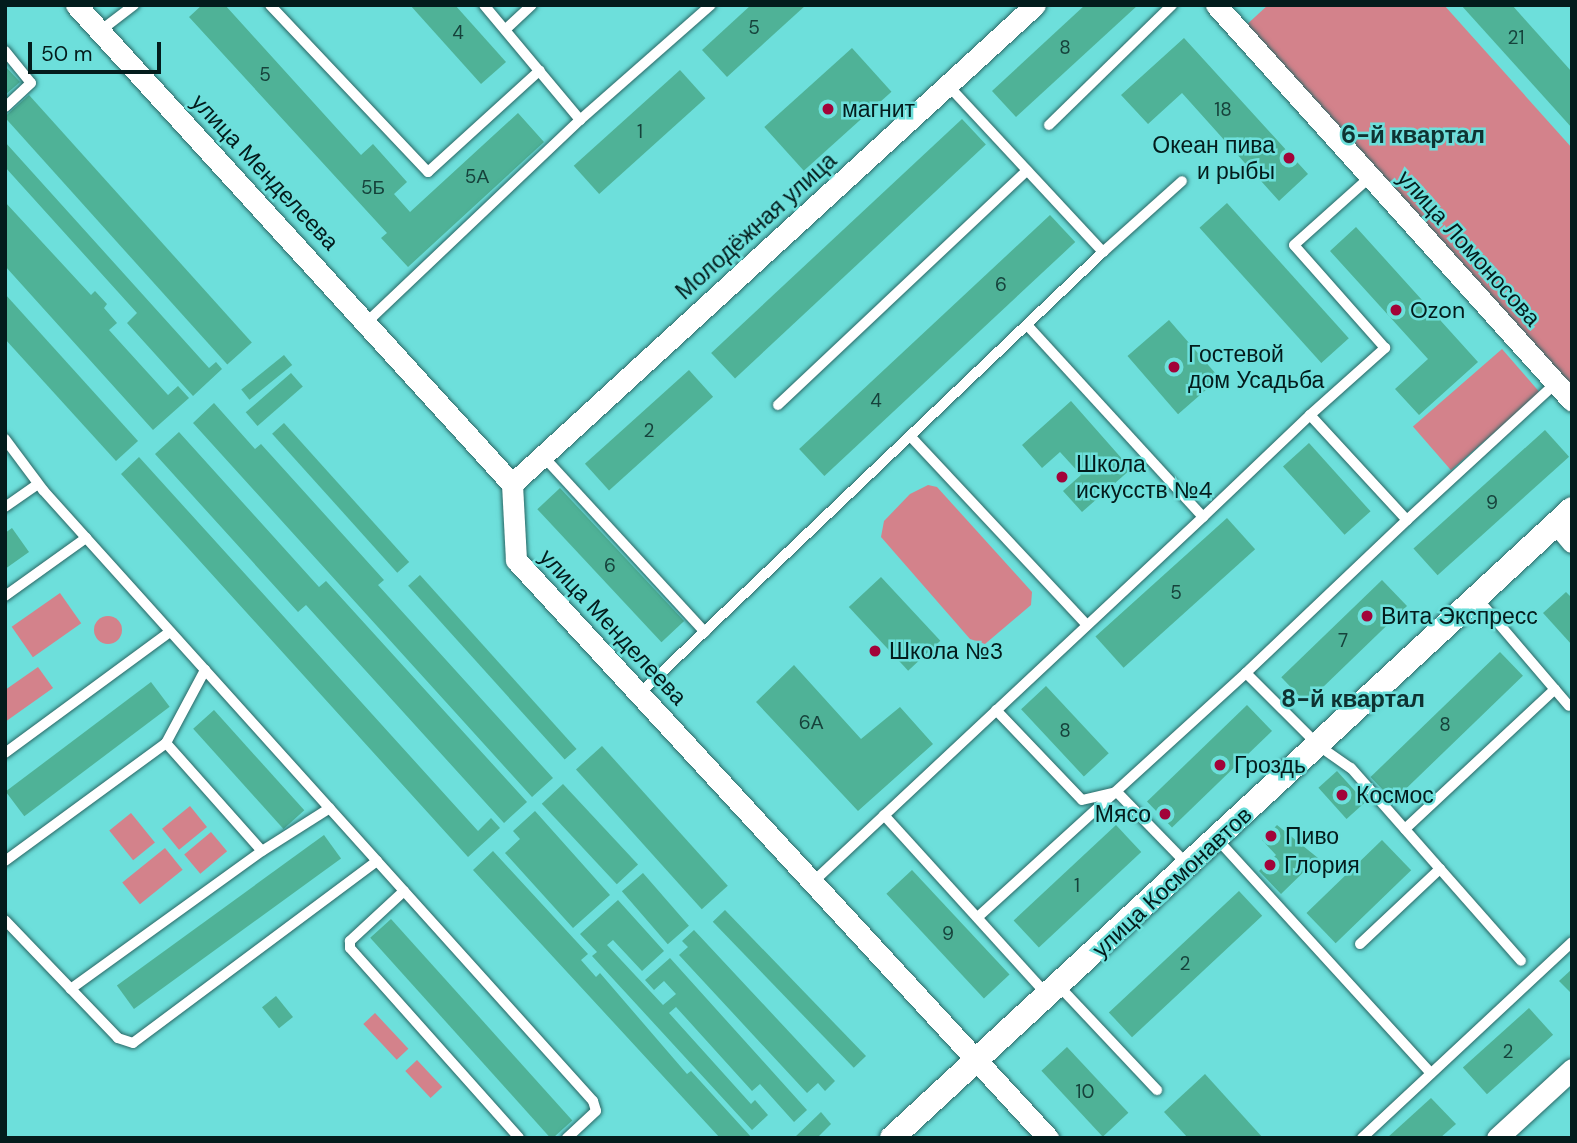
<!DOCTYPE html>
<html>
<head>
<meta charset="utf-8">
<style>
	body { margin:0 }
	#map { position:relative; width:1577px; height:1143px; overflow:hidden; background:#6ddfdb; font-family:"DM Sans",sans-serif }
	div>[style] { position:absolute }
	.green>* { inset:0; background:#d3828b; transform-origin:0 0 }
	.round { border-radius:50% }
	.building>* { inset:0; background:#4fb297; transform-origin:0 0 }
	.roads { filter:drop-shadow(0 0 2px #2a6765) drop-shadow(0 0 2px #2a6765) }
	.service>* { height:10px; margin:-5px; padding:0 5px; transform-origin:5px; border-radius:5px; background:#fff }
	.minor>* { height:21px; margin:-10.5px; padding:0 10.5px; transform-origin:10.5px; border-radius:10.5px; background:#fff }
	.tertiary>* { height:24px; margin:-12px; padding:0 12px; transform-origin:12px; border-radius:12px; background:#fff }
	.dots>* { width:19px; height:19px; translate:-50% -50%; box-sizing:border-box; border:4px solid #6ddfdb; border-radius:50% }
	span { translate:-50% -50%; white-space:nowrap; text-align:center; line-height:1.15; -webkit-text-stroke:5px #6ddfdb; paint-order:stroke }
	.number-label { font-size:19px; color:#16423b }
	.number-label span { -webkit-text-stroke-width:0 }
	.poi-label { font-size:23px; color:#031c1c }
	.left { translate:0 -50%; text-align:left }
	.right { translate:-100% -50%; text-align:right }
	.street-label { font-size:23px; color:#031c1c }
	.neighbourhood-label { font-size:24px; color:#0e3332; font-weight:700 }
	.frame { position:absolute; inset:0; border:7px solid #031c1c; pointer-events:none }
	.scale { position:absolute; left:28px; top:42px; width:133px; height:32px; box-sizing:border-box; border:4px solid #031c1c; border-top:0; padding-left:9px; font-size:21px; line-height:24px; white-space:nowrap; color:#031c1c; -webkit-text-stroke:5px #6ddfdb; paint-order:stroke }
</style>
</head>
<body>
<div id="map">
	<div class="green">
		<div style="clip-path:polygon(1268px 5px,1444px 5px,1572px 148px,1572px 393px,1243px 28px)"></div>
		<div style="left:1502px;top:349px;width:58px;height:118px;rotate:49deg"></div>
		<div style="clip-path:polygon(928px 485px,937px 487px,1032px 592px,1031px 605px,985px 644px,970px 639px,881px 537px,884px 521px,910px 494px)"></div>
		<div style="left:60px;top:593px;width:37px;height:59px;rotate:55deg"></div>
		<div class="round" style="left:94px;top:616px;width:28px;height:28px"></div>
		<div style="clip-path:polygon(38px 667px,53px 688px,5px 722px,5px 690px)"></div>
		<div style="left:190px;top:806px;width:27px;height:36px;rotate:51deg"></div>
		<div style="left:131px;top:813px;width:38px;height:28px;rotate:51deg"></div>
		<div style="left:211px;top:832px;width:25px;height:35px;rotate:50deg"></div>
		<div style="left:165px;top:848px;width:28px;height:55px;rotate:51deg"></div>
		<div style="left:375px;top:1013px;width:49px;height:16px;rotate:47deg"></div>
		<div style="left:417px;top:1060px;width:37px;height:16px;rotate:47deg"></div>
	</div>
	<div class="building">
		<div style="clip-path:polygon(202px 5px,225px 5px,361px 155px,373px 144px,407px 182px,394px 194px,410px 212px,518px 113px,544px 142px,408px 267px,381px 238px,387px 233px,189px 17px)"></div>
		<div style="clip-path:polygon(410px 5px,455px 5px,506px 62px,481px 84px)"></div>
		<div style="clip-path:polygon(751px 5px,806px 5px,727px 77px,702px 50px)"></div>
		<div style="clip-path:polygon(1085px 5px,1138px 5px,1016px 117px,992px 91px)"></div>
		<div style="clip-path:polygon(1461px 5px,1512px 5px,1572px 72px,1572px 128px)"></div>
		<div style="clip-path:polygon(1184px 38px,1308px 174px,1279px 201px,1182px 93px,1148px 124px,1121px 95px)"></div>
		<div style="left:852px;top:48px;width:59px;height:118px;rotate:48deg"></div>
		<div style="clip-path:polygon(5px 66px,20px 82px,5px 95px)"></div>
		<div style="left:680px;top:70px;width:38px;height:143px;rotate:48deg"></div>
		<div style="left:29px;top:95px;width:333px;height:33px;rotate:48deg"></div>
		<div style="left:962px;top:119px;width:35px;height:343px;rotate:47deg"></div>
		<div style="clip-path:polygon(5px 142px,209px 368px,216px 362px,222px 369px,193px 396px,127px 323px,137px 313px,5px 167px)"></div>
		<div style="clip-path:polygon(5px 202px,91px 295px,95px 291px,107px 304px,104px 308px,117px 323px,109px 330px,168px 395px,178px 386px,189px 398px,153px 430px,5px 266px)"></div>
		<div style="left:1227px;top:203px;width:182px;height:37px;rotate:48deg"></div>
		<div style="left:1050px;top:215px;width:37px;height:343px;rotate:47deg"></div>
		<div style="clip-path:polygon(1356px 227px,1478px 362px,1419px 415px,1395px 389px,1428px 359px,1330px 251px)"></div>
		<div style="clip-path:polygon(5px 294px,138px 441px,116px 461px,5px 339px)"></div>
		<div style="left:1169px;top:320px;width:77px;height:55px;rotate:49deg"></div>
		<div style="left:284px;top:355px;width:13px;height:55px;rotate:51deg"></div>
		<div style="left:689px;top:370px;width:36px;height:140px;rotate:48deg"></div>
		<div style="left:291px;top:373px;width:18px;height:60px;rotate:49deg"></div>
		<div style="clip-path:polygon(1071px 401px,1131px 469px,1082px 512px,1063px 491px,1081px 475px,1060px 452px,1042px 468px,1022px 445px)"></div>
		<div style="clip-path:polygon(214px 403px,255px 449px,261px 444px,384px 580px,378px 585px,553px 778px,532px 797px,193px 423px)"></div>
		<div style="left:284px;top:423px;width:187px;height:16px;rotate:48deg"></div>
		<div style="left:1545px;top:430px;width:36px;height:177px;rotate:48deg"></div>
		<div style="clip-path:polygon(179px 432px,319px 587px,326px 581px,527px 802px,504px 823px,306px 605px,298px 612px,155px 454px)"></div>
		<div style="left:1309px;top:443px;width:92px;height:35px;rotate:48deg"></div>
		<div style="clip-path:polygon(139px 457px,478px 831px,491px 818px,500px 828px,468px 857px,121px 474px)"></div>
		<div style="left:560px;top:488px;width:182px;height:31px;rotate:47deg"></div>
		<div style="left:1227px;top:518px;width:42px;height:177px;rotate:48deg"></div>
		<div style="clip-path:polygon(12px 528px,29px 552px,5px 569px,5px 533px)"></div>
		<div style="left:420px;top:575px;width:234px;height:16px;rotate:48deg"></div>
		<div style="left:881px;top:577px;width:87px;height:44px;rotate:47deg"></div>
		<div style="left:1382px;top:580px;width:36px;height:140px;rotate:46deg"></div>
		<div style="clip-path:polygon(1566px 592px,1572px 598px,1572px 645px,1543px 613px)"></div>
		<div style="left:1500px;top:652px;width:33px;height:180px;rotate:46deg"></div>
		<div style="clip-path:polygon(794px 665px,861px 739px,900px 707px,933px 744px,858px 811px,756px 702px)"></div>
		<div style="left:151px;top:682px;width:31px;height:182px;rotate:53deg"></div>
		<div style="left:1046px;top:686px;width:92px;height:34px;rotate:47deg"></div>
		<div style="left:1247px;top:705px;width:36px;height:139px;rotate:46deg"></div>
		<div style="left:214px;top:710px;width:135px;height:28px;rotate:48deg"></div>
		<div style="left:602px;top:746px;width:188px;height:35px;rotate:48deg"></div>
		<div style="left:1337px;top:771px;width:42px;height:25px;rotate:48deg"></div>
		<div style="left:563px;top:784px;width:110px;height:29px;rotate:47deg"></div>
		<div style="clip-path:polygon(535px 811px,610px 895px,573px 928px,505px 853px,520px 839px,513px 831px)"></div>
		<div style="left:1116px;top:825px;width:37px;height:140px;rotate:47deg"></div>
		<div style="clip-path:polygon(1277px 825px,1318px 858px,1281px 894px,1259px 871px,1276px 855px,1262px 840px)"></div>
		<div style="left:324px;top:835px;width:29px;height:256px;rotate:54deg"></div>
		<div style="left:1382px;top:840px;width:42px;height:105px;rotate:46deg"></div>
		<div style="clip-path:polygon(493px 851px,588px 954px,581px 960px,596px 977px,600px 973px,687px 1074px,691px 1071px,752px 1138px,720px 1138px,473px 870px)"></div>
		<div style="left:912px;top:870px;width:143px;height:35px;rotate:47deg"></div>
		<div style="left:643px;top:873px;width:70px;height:28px;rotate:49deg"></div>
		<div style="left:1239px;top:891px;width:34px;height:178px;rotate:47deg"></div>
		<div style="clip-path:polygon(618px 900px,664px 951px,642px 971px,613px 940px,607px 945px,663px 1005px,676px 994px,664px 981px,654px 990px,645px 980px,670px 958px,807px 1110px,794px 1122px,760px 1084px,752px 1091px,676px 1007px,669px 1013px,751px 1104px,755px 1100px,768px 1115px,752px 1130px,592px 956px,597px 952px,580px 934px)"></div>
		<div style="left:725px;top:910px;width:203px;height:17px;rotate:46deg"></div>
		<div style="left:391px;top:919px;width:271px;height:28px;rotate:48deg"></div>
		<div style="clip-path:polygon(694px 930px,835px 1081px,825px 1091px,818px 1083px,807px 1093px,679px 955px,688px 947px,682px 941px)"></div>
		<div style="clip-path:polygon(1572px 969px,1572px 994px,1559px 981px)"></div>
		<div style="left:276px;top:996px;width:27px;height:18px;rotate:51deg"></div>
		<div style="left:1529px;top:1008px;width:36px;height:89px;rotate:48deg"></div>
		<div style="left:1067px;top:1047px;width:90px;height:35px;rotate:47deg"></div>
		<div style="clip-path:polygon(1205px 1074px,1263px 1138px,1188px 1138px,1164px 1112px)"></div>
		<div style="clip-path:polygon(1431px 1098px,1456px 1124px,1440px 1138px,1387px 1138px)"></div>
		<div style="clip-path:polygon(821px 1112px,831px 1124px,817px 1138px,794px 1138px)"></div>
	</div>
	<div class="roads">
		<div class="service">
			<div style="left:270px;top:5px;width:230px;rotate:46.6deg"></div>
			<div style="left:428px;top:172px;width:151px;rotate:-42.3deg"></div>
			<div style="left:484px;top:5px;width:150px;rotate:50.1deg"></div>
			<div style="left:506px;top:29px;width:35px;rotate:-43deg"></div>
			<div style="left:100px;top:31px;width:43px;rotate:-37.4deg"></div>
			<div style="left:5px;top:51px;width:41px;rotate:50.9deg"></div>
			<div style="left:31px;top:83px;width:35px;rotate:137deg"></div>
			<div style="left:1049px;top:125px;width:172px;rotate:-44.3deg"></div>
			<div style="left:1103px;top:252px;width:106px;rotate:-41.9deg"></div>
			<div style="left:367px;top:322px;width:294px;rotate:-43.5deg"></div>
			<div style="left:580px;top:120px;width:174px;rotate:-41.3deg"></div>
			<div style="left:778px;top:405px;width:342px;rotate:-43.3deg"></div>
			<div style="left:1310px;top:415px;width:101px;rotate:-41.8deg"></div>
			<div style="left:1385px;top:348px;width:137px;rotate:-131.5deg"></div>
			<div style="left:1294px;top:245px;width:102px;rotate:-41.8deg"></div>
			<div style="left:912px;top:438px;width:256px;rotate:46.9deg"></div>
			<div style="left:5px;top:439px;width:64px;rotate:53.3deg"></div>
			<div style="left:43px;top:490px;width:499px;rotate:48deg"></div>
			<div style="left:377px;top:861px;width:304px;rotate:143.3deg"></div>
			<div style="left:133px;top:1043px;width:16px;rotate:-162deg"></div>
			<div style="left:118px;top:1038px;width:163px;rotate:-133.8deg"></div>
			<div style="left:543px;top:456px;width:239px;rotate:47.4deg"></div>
			<div style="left:5px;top:507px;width:40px;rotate:-34.9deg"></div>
			<div style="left:1203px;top:517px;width:148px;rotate:-43.6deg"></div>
			<div style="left:1310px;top:415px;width:143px;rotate:47.3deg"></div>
			<div style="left:1407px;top:520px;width:222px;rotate:136.5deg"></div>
			<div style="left:1246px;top:673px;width:103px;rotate:45deg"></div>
			<div style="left:1319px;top:746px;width:39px;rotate:35deg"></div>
			<div style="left:1351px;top:768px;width:257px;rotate:48.6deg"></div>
			<div style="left:1407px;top:520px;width:202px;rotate:-42.6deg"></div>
			<div style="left:5px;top:596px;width:100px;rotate:-35.6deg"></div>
			<div style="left:1476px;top:597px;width:143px;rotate:49.5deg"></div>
			<div style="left:639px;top:694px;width:641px;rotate:-43.61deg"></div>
			<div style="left:1103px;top:252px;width:228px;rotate:-132.9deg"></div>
			<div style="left:996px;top:710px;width:124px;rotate:46.3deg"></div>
			<div style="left:1082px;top:800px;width:36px;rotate:-13deg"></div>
			<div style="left:1117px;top:792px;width:103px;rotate:45.8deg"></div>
			<div style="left:166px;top:743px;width:83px;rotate:-61.9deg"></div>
			<div style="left:5px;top:753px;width:205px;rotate:-36.3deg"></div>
			<div style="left:884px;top:815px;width:243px;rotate:47.8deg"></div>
			<div style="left:1405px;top:829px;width:205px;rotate:-43deg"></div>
			<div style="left:1218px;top:840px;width:316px;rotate:47.6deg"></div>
			<div style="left:262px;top:851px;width:80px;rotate:-32.3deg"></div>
			<div style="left:5px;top:861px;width:200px;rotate:-36.2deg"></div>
			<div style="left:166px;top:743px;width:144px;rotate:48.4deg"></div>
			<div style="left:262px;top:851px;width:236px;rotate:144.2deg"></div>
			<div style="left:377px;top:861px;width:323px;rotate:48deg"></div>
			<div style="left:593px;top:1101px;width:10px;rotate:73deg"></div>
			<div style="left:596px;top:1111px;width:40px;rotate:137deg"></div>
			<div style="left:813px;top:882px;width:534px;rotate:-43.1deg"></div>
			<div style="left:1203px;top:517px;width:258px;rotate:-132.5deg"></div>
			<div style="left:404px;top:891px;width:74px;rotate:137.2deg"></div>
			<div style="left:350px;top:941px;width:7px;rotate:90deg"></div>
			<div style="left:350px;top:948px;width:254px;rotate:48.3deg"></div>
			<div style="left:979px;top:916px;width:361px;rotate:-42.3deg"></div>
			<div style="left:1360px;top:944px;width:110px;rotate:-43.2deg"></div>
			<div style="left:1059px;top:986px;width:143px;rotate:46.7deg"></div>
			<div style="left:1362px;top:1138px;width:287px;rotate:-43deg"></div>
		</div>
		<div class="minor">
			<div style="left:76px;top:5px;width:648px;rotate:47.69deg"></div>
			<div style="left:512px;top:484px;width:76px;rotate:87deg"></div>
			<div style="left:516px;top:560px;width:786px;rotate:47.37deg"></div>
			<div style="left:1216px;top:5px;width:532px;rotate:48.04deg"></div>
			<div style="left:512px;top:484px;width:709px;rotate:-42.49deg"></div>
			<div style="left:1556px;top:523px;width:25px;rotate:50deg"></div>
			<div style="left:1497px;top:1138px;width:102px;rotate:-42.6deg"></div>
		</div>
		<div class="tertiary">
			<div style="left:892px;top:1138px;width:926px;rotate:-42.77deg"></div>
		</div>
	</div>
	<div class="dots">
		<div style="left:828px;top:109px;background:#a20339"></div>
		<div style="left:1289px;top:158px;background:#a20339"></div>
		<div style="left:1396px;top:310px;background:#a20339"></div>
		<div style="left:1174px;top:367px;background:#a20339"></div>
		<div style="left:1062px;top:477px;background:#a20339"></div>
		<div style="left:1367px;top:616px;background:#a20339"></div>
		<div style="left:875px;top:651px;background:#a20339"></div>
		<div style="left:1220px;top:765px;background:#a20339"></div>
		<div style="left:1342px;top:795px;background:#a20339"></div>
		<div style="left:1165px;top:814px;background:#a20339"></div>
		<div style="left:1271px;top:836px;background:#a20339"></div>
		<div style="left:1270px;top:865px;background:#a20339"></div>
	</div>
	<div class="number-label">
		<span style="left:754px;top:28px">5</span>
		<span style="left:458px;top:33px">4</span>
		<span style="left:1516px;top:38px">21</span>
		<span style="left:1065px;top:48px">8</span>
		<span style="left:265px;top:75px">5</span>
		<span style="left:1223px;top:110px">18</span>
		<span style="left:640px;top:132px">1</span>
		<span style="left:477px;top:177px">5А</span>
		<span style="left:373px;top:188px">5Б</span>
		<span style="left:1001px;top:285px">6</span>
		<span style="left:876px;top:401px">4</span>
		<span style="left:649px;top:431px">2</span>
		<span style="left:1492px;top:503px">9</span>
		<span style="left:610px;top:566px">6</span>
		<span style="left:1176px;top:593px">5</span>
		<span style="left:1343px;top:641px">7</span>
		<span style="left:811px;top:723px">6А</span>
		<span style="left:1445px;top:725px">8</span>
		<span style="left:1065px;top:731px">8</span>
		<span style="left:1077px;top:886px">1</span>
		<span style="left:948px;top:934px">9</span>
		<span style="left:1185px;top:964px">2</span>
		<span style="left:1508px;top:1052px">2</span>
		<span style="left:1085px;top:1092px">10</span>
	</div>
	<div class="poi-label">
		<span class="left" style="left:842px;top:109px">магнит</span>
		<span class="right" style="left:1275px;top:158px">Океан пива<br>и рыбы</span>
		<span class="left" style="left:1410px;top:310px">Ozon</span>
		<span class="left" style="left:1188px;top:367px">Гостевой<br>дом Усадьба</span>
		<span class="left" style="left:1076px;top:477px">Школа<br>искусств №4</span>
		<span class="left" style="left:1381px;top:616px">Вита Экспресс</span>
		<span class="left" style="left:889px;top:651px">Школа №3</span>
		<span class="left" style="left:1234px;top:765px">Гроздь</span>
		<span class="left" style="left:1356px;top:795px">Космос</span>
		<span class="right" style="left:1151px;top:814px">Мясо</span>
		<span class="left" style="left:1285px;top:836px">Пиво</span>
		<span class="left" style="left:1284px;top:865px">Глория</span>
	</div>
	<div class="street-label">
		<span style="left:265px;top:172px;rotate:47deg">улица Менделеева</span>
		<span style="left:756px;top:226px;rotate:-42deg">Молодёжная улица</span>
		<span style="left:1469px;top:248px;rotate:48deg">улица Ломоносова</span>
		<span style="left:613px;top:627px;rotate:47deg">улица Менделеева</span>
		<span style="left:1172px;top:882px;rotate:-43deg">улица Космонавтов</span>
	</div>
	<div class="neighbourhood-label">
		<span style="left:1413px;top:135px">6-й квартал</span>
		<span style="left:1353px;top:699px">8-й квартал</span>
	</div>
	<div class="frame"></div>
	<div class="scale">50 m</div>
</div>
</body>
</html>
